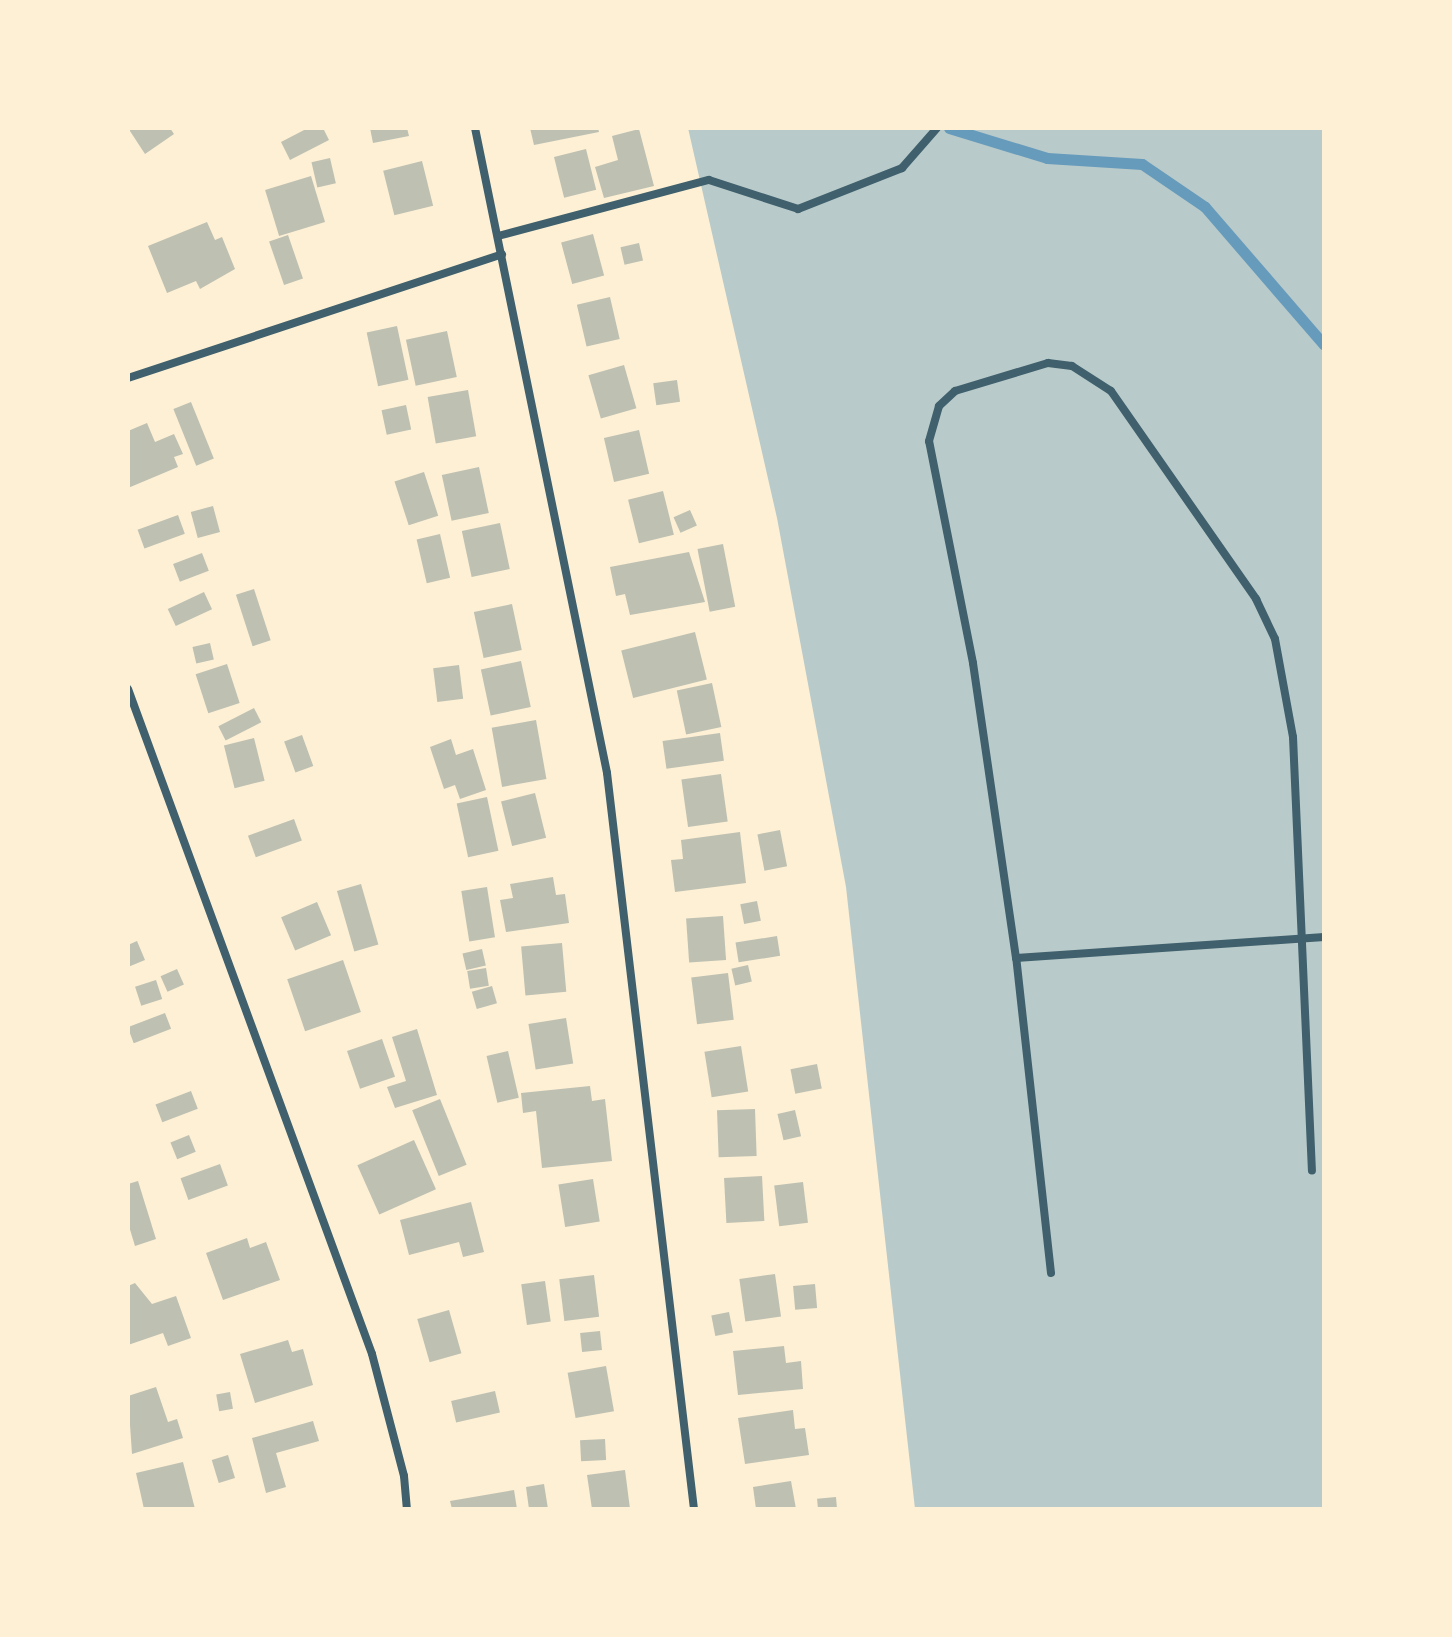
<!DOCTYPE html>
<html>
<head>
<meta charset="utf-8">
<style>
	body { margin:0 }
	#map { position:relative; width:1452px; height:1637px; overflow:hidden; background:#fdf0d5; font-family:"Zilla Slab",serif }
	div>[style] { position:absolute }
	.green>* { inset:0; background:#b9caca }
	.stream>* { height:11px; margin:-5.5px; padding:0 5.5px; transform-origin:5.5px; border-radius:5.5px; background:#669bbc }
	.building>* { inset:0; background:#bec0b2; transform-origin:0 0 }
	.minor>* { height:8px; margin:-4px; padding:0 4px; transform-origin:4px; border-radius:4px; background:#3f606c }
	span { translate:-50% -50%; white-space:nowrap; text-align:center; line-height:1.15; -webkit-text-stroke:6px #fdf0d5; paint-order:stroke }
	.frame { position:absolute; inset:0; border:130px solid #fdf0d5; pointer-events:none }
</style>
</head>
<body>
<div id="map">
	<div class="green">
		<div style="clip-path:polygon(688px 128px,1324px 128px,1324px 1509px,915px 1509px,846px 887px,777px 518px)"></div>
	</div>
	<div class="stream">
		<div style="left:949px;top:128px;width:102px;rotate:17deg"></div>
		<div style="left:1047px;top:158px;width:95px;rotate:3.6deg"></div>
		<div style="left:1142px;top:164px;width:76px;rotate:34.3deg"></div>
		<div style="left:1205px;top:207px;width:182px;rotate:49.2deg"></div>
	</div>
	<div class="building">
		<div style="clip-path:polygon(128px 128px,170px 128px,174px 134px,145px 154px)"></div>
		<div style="clip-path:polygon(308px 128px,323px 128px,329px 140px,290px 160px,281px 142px)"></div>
		<div style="clip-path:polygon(370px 128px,407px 128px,409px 136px,373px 143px)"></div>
		<div style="clip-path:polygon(530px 128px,598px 128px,599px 132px,534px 145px)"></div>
		<div style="clip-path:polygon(639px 129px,654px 186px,604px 198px,595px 167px,618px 160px,612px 136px)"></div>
		<div style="left:586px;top:149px;width:42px;height:33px;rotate:76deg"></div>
		<div style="left:330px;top:158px;width:26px;height:19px;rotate:77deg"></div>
		<div style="left:422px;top:161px;width:46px;height:40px;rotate:76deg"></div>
		<div style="left:311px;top:176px;width:48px;height:48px;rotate:73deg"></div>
		<div style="clip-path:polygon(207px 222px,215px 240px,222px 237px,235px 269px,200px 289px,196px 281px,167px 293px,148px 246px)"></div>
		<div style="left:593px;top:234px;width:43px;height:33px;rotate:75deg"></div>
		<div style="left:288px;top:235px;width:46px;height:20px;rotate:71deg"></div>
		<div style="left:639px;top:243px;width:18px;height:19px;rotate:77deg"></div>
		<div style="left:610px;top:297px;width:43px;height:34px;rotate:77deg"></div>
		<div style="left:397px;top:326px;width:55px;height:31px;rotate:78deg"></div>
		<div style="left:447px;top:331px;width:47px;height:42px;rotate:78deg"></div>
		<div style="left:624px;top:365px;width:45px;height:37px;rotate:74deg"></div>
		<div style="left:677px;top:380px;width:22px;height:24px;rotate:82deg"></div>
		<div style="left:468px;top:390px;width:47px;height:41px;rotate:80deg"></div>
		<div style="left:191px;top:402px;width:61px;height:19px;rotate:68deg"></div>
		<div style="left:406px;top:405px;width:25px;height:25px;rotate:78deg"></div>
		<div style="clip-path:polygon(147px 423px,155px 442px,174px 434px,183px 454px,174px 457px,178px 467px,128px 488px,128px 431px)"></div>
		<div style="left:639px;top:430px;width:45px;height:36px;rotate:77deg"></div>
		<div style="left:479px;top:467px;width:47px;height:38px;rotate:78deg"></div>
		<div style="left:424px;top:472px;width:46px;height:31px;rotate:72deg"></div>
		<div style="left:663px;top:491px;width:45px;height:36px;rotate:76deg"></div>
		<div style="left:213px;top:506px;width:27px;height:23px;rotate:75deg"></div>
		<div style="left:690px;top:510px;width:17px;height:18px;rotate:66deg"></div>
		<div style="left:178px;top:515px;width:20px;height:43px;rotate:70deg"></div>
		<div style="left:500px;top:523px;width:47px;height:39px;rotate:78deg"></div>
		<div style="left:440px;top:534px;width:45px;height:24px;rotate:77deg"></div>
		<div style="left:723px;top:544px;width:64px;height:26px;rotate:79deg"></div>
		<div style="clip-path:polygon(689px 552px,705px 602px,630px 615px,625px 594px,616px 596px,610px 567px)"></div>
		<div style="left:202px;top:553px;width:19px;height:31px;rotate:69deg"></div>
		<div style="left:254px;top:589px;width:54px;height:19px;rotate:72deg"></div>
		<div style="left:204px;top:592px;width:19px;height:40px;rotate:65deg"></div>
		<div style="left:512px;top:604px;width:47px;height:39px;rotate:78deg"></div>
		<div style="left:695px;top:632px;width:49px;height:76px;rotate:76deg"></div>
		<div style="left:210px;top:643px;width:17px;height:18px;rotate:77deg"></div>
		<div style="left:521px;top:661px;width:47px;height:41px;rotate:78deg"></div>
		<div style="left:227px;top:664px;width:41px;height:33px;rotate:72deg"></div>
		<div style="left:459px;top:665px;width:34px;height:26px;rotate:83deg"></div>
		<div style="left:712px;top:683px;width:45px;height:36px;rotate:78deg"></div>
		<div style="left:254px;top:708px;width:16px;height:40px;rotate:63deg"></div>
		<div style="left:536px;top:720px;width:60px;height:45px;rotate:80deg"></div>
		<div style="left:720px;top:733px;width:28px;height:58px;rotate:82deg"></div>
		<div style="left:302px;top:735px;width:33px;height:19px;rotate:70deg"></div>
		<div style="left:254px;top:738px;width:44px;height:31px;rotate:76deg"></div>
		<div style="clip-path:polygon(451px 739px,456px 755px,473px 749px,486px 790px,460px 799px,455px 785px,444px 789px,430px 747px)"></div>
		<div style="left:721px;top:774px;width:48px;height:40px;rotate:82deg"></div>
		<div style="left:535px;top:793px;width:46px;height:35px;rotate:76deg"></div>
		<div style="left:487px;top:797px;width:55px;height:31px;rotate:78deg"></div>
		<div style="left:294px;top:819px;width:23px;height:49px;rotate:70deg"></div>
		<div style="left:780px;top:830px;width:37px;height:23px;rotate:79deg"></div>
		<div style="clip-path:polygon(740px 832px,746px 883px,675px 892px,671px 860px,683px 859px,681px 840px)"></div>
		<div style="clip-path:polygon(553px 877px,556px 895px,565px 894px,569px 923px,506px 932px,500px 900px,513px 898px,510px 884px)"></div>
		<div style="left:361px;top:884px;width:63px;height:25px;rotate:74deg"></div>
		<div style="left:487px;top:887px;width:51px;height:26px;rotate:81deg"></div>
		<div style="left:757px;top:901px;width:20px;height:17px;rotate:79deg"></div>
		<div style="left:317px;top:902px;width:36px;height:39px;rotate:67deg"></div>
		<div style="left:723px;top:916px;width:44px;height:37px;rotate:86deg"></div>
		<div style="left:777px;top:936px;width:20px;height:42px;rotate:81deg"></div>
		<div style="clip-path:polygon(137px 941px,145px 960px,128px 967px,128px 945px)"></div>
		<div style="left:562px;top:943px;width:49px;height:41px;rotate:85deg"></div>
		<div style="left:482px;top:949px;width:17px;height:20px;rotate:77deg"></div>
		<div style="left:343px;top:960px;width:55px;height:59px;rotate:71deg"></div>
		<div style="left:748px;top:965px;width:17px;height:17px;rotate:77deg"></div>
		<div style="left:486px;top:968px;width:18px;height:19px;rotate:81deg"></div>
		<div style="left:177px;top:969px;width:17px;height:18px;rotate:66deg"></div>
		<div style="left:728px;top:973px;width:47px;height:37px;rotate:83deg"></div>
		<div style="left:156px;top:980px;width:20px;height:22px;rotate:72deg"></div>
		<div style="left:492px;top:986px;width:18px;height:21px;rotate:74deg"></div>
		<div style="left:165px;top:1013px;width:17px;height:40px;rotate:69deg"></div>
		<div style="left:566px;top:1018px;width:46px;height:38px;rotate:81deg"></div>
		<div style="clip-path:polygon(417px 1029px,437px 1095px,395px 1108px,387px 1087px,406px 1081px,392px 1037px)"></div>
		<div style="left:382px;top:1039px;width:40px;height:37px;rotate:71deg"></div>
		<div style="left:741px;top:1046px;width:46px;height:37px;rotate:81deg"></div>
		<div style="left:508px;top:1051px;width:48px;height:22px;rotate:77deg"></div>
		<div style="left:817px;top:1064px;width:25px;height:27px;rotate:79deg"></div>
		<div style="clip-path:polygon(590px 1086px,592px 1101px,605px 1099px,612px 1161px,542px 1168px,536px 1111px,523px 1113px,521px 1093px)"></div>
		<div style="left:191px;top:1091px;width:19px;height:38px;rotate:69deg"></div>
		<div style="left:440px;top:1099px;width:71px;height:30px;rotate:68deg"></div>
		<div style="left:755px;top:1109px;width:47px;height:38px;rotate:88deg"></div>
		<div style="left:795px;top:1110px;width:27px;height:18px;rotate:77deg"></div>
		<div style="left:189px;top:1135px;width:18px;height:20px;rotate:68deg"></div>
		<div style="left:414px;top:1140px;width:54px;height:62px;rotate:66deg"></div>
		<div style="left:220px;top:1164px;width:23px;height:42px;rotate:70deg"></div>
		<div style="left:762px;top:1176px;width:45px;height:38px;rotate:87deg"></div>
		<div style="left:593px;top:1179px;width:43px;height:35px;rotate:81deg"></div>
		<div style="clip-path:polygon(138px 1181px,156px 1239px,135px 1246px,128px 1223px,128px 1184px)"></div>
		<div style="left:803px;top:1182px;width:41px;height:29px;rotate:83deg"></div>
		<div style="clip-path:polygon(471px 1202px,484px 1252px,463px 1257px,459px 1242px,409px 1255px,400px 1220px)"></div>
		<div style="clip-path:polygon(247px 1238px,250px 1248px,266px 1242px,280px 1280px,223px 1300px,206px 1253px)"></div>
		<div style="left:775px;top:1274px;width:43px;height:36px;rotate:82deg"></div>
		<div style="left:594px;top:1275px;width:42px;height:35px;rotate:83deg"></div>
		<div style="left:545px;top:1281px;width:41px;height:24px;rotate:82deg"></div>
		<div style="clip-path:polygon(135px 1283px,152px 1304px,176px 1296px,191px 1338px,168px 1346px,163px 1333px,128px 1345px,128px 1286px)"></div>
		<div style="left:815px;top:1284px;width:24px;height:22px;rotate:85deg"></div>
		<div style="left:449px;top:1310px;width:45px;height:33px;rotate:74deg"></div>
		<div style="left:729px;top:1312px;width:21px;height:18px;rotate:79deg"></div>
		<div style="left:600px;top:1331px;width:19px;height:20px;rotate:84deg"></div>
		<div style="clip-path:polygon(288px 1340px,292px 1352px,303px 1349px,313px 1385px,255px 1403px,240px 1354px)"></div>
		<div style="clip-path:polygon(784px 1346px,786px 1363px,801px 1361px,803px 1389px,738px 1395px,733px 1351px)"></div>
		<div style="left:606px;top:1366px;width:46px;height:39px;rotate:80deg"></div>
		<div style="clip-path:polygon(156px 1387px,168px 1422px,177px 1419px,183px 1438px,132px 1454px,128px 1396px)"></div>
		<div style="left:495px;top:1391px;width:22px;height:45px;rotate:77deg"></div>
		<div style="left:230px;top:1392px;width:17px;height:14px;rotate:80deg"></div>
		<div style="clip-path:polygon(793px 1410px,795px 1429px,805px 1428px,809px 1455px,745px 1464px,738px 1418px)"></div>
		<div style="clip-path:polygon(313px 1421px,319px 1441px,276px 1453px,286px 1487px,266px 1493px,252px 1438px)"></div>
		<div style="left:605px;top:1439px;width:21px;height:25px;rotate:87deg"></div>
		<div style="left:228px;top:1455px;width:24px;height:17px;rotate:73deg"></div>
		<div style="clip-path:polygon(183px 1462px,195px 1509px,144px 1509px,136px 1473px)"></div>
		<div style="clip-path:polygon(625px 1470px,630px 1509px,592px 1509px,587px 1475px)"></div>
		<div style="clip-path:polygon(791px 1481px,796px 1509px,756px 1509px,753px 1487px)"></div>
		<div style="clip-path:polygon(544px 1484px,548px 1509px,529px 1509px,526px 1487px)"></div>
		<div style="clip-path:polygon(514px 1490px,517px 1509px,452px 1509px,450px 1501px)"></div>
		<div style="left:836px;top:1497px;width:12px;height:19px;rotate:85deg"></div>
	</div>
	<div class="minor">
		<div style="left:475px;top:128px;width:658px;rotate:78.43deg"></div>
		<div style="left:607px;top:773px;width:741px;rotate:83.26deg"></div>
		<div style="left:498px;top:236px;width:218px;rotate:-14.9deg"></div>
		<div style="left:709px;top:180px;width:94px;rotate:18deg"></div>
		<div style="left:798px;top:209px;width:112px;rotate:-21.5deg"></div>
		<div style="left:902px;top:168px;width:53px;rotate:-48.8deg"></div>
		<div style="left:128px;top:378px;width:394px;rotate:-18.3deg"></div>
		<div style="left:128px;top:689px;width:708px;rotate:69.85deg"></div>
		<div style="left:372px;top:1354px;width:126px;rotate:75.3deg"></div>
		<div style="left:404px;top:1476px;width:33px;rotate:85deg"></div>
		<div style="left:1016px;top:958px;width:309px;rotate:-3.9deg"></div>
		<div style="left:1051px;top:1273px;width:317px;rotate:-96.3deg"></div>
		<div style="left:1016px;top:958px;width:298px;rotate:-98.3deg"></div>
		<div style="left:973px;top:663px;width:226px;rotate:-101.2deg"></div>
		<div style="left:929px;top:441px;width:36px;rotate:-74deg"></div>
		<div style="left:939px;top:406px;width:22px;rotate:-43deg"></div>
		<div style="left:955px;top:391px;width:97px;rotate:-16.8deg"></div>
		<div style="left:1048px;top:363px;width:24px;rotate:7deg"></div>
		<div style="left:1072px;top:366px;width:46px;rotate:32.7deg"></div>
		<div style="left:1111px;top:391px;width:254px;rotate:55.1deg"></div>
		<div style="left:1256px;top:599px;width:44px;rotate:64.6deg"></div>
		<div style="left:1275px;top:639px;width:100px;rotate:79.6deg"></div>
		<div style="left:1293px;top:737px;width:434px;rotate:87.5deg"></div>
	</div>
	<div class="frame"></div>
</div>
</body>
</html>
